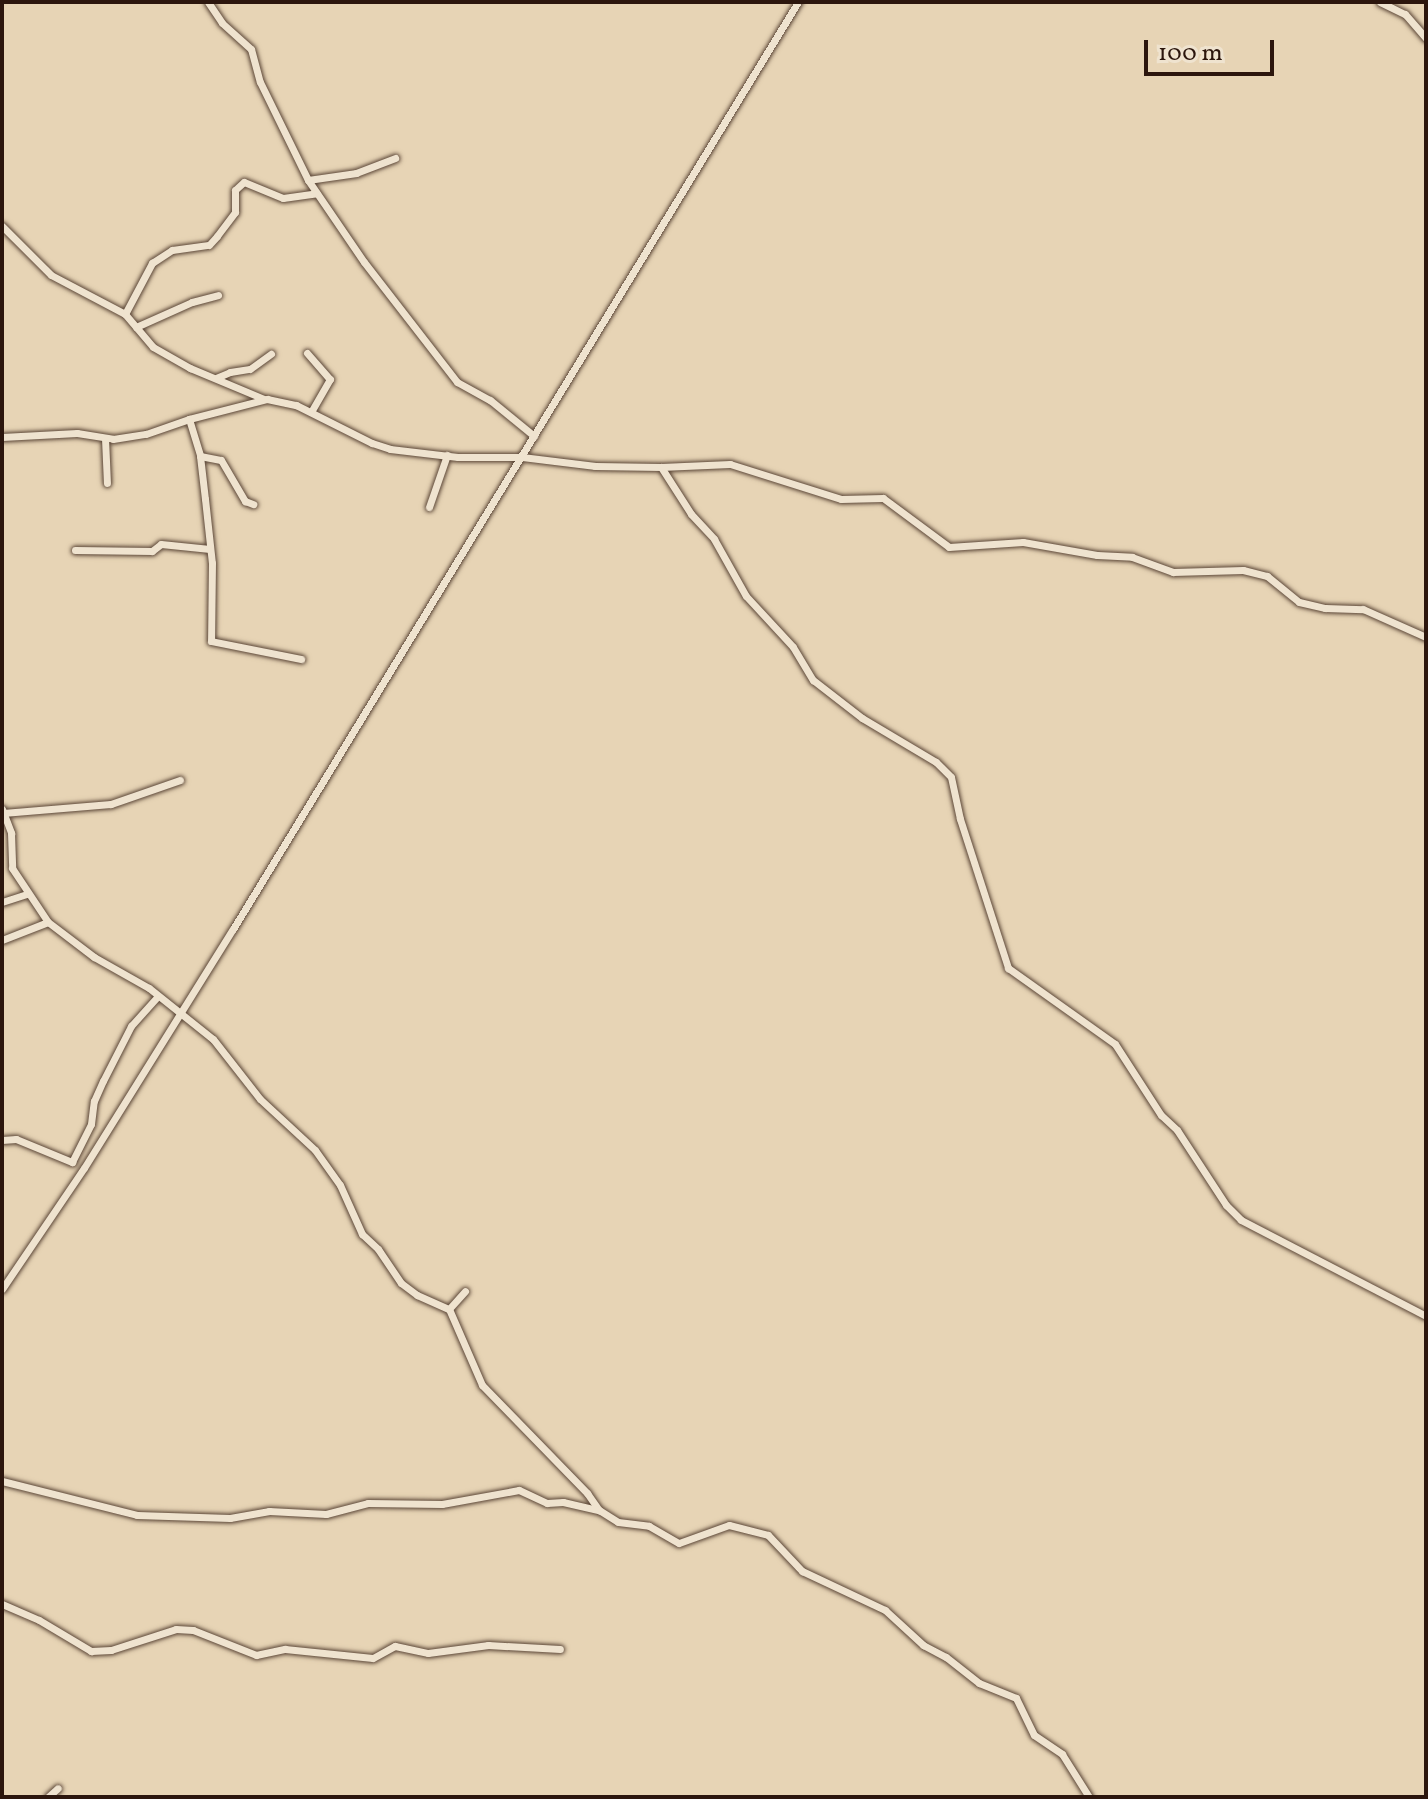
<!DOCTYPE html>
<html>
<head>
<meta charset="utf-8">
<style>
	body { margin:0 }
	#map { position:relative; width:1428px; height:1799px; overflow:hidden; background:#e7d4b5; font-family:Vollkorn,serif }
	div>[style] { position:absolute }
	.roads { filter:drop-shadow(0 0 2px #5b4637) drop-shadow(0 0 2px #5b4637) }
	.minor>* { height:7px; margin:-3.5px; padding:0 3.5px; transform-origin:3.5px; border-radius:3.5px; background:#efe3cf }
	span { translate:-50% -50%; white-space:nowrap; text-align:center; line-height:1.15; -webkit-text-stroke:7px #efe3cf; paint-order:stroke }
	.frame { position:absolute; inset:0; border:4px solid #2c160d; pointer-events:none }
	.scale { position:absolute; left:1144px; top:40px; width:130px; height:36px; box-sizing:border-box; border:4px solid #2c160d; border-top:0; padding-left:10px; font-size:24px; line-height:28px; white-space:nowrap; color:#2c160d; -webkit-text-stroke:6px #efe3cf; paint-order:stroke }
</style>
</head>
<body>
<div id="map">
	<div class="roads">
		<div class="minor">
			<div style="left:208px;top:2px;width:25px;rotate:56deg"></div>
			<div style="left:222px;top:23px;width:39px;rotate:42deg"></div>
			<div style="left:251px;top:49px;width:34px;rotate:75deg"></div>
			<div style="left:260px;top:82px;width:109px;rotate:63.9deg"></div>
			<div style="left:308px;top:180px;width:99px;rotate:55.7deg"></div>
			<div style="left:364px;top:262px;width:152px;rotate:52.2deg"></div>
			<div style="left:457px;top:382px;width:38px;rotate:29deg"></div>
			<div style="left:490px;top:400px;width:57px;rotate:39.3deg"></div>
			<div style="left:1380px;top:2px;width:28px;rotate:26deg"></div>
			<div style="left:1405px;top:14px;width:32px;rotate:49deg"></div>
			<div style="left:308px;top:180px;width:49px;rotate:-8.3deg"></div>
			<div style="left:356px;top:173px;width:42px;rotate:-21deg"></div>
			<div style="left:2px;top:226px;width:69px;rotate:45deg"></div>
			<div style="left:51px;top:275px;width:84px;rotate:27.8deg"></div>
			<div style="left:125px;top:314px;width:43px;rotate:49.7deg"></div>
			<div style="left:153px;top:347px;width:43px;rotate:29.6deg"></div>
			<div style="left:190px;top:368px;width:80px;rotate:22.7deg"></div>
			<div style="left:125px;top:314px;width:58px;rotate:-62.1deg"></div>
			<div style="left:152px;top:263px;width:24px;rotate:-33deg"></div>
			<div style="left:172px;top:250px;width:37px;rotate:-8deg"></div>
			<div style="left:209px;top:245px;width:12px;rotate:-48deg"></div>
			<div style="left:217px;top:236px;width:30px;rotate:-53deg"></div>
			<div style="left:235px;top:212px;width:22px;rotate:-90deg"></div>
			<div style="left:235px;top:190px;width:12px;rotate:-42deg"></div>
			<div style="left:244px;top:182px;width:42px;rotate:22.3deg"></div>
			<div style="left:283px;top:198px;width:34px;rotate:-8deg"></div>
			<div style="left:136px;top:327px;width:61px;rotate:-24.1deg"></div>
			<div style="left:192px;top:302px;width:27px;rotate:-15deg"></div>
			<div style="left:307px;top:353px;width:35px;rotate:49deg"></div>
			<div style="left:330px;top:379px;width:38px;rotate:120deg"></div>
			<div style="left:216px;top:378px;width:15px;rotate:-23deg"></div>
			<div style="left:230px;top:372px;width:20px;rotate:-9deg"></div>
			<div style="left:250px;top:369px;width:26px;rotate:-36deg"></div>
			<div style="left:189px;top:419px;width:39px;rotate:73deg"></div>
			<div style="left:200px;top:456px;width:43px;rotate:83.4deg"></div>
			<div style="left:205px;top:499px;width:64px;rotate:83.8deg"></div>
			<div style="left:212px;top:563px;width:78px;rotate:90.7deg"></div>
			<div style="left:211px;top:641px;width:92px;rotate:11.3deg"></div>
			<div style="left:2px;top:437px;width:75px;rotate:-3.1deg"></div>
			<div style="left:77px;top:433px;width:36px;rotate:9deg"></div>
			<div style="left:113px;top:439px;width:33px;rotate:-9deg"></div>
			<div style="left:146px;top:434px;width:46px;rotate:-19.2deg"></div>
			<div style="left:189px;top:419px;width:81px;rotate:-14.4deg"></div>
			<div style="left:267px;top:399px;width:30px;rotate:12deg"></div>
			<div style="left:296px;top:405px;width:85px;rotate:26.6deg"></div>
			<div style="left:372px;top:443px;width:19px;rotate:18deg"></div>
			<div style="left:390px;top:449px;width:68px;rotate:6.7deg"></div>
			<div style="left:458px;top:457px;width:64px"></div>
			<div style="left:522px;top:457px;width:74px;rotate:7deg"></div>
			<div style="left:595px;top:466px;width:66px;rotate:0.9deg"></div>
			<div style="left:661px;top:467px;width:56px;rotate:57.4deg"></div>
			<div style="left:691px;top:514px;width:34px;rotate:47deg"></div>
			<div style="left:714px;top:539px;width:65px;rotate:60.7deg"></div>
			<div style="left:746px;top:596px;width:69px;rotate:47.3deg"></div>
			<div style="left:793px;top:647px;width:39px;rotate:59deg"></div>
			<div style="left:813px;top:680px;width:62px;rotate:37.8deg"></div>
			<div style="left:862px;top:718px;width:86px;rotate:30.7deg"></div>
			<div style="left:936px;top:762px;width:21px;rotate:45deg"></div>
			<div style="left:951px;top:777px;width:43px;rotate:77.9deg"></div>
			<div style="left:960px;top:819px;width:157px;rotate:72.1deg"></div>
			<div style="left:1008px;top:968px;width:131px;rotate:35.4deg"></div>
			<div style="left:1115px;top:1044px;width:85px;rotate:57.1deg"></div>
			<div style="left:1161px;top:1115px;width:22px;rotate:43deg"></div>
			<div style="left:1177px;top:1130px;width:90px;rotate:56.8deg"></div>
			<div style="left:1226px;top:1205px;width:21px;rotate:45deg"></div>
			<div style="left:1241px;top:1220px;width:208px;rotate:27.4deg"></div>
			<div style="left:105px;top:438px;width:45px;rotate:87.5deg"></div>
			<div style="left:200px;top:456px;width:21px;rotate:11deg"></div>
			<div style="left:221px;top:460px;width:48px;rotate:59.7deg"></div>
			<div style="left:245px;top:501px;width:9px;rotate:21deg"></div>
			<div style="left:661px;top:467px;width:69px;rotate:-2.5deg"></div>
			<div style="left:730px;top:464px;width:116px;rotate:17.5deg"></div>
			<div style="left:841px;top:499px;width:42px;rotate:-1.4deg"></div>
			<div style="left:883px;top:498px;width:82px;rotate:36.6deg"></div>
			<div style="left:949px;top:547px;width:74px;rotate:-3.9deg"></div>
			<div style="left:1023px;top:542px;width:75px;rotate:10deg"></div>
			<div style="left:1097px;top:555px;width:35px;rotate:3deg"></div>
			<div style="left:1132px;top:557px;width:44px;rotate:20.1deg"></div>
			<div style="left:1173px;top:572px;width:70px;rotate:-1.6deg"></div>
			<div style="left:1243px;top:570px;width:25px;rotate:14deg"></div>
			<div style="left:1267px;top:576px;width:41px;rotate:39.1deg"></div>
			<div style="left:1299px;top:602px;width:27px;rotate:13deg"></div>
			<div style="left:1325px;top:608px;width:38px;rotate:2deg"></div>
			<div style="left:1363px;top:609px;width:69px;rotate:24deg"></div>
			<div style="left:429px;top:507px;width:55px;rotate:-70.9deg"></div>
			<div style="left:75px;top:550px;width:77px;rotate:0.7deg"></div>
			<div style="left:152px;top:551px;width:11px;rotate:-38deg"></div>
			<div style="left:161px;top:544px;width:49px;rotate:5.8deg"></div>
			<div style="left:2px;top:809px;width:26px;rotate:69deg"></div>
			<div style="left:11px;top:833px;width:35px;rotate:88deg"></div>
			<div style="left:12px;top:868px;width:65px;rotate:56.3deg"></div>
			<div style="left:48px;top:922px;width:58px;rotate:37.3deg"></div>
			<div style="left:94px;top:957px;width:63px;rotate:29.4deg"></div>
			<div style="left:149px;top:988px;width:82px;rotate:38.6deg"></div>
			<div style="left:213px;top:1039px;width:76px;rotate:51.9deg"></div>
			<div style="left:260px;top:1099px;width:75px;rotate:42.8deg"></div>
			<div style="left:315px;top:1150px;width:43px;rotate:54.5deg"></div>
			<div style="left:340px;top:1185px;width:54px;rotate:65.8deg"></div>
			<div style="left:362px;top:1234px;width:22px;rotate:43deg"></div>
			<div style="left:378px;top:1249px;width:41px;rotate:55.9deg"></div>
			<div style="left:401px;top:1283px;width:20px;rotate:37deg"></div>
			<div style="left:417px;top:1295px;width:35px;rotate:24deg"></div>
			<div style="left:449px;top:1309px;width:24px;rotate:-48deg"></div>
			<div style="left:3px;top:813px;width:108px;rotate:-4.8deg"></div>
			<div style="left:111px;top:804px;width:73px;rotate:-19.2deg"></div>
			<div style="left:2px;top:902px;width:26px;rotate:-18deg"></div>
			<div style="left:2px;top:940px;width:49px;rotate:-21.4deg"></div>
			<div style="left:2px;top:1140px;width:14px;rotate:-4deg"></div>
			<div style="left:16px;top:1139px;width:61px;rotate:22.3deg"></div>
			<div style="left:72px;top:1162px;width:42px;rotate:-63.4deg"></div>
			<div style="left:91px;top:1124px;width:23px;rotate:-83deg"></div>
			<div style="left:94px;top:1101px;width:22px;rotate:-66deg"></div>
			<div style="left:103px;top:1081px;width:62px;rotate:-63deg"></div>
			<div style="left:131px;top:1026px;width:40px;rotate:-48deg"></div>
			<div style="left:2px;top:1289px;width:146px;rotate:-55.9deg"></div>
			<div style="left:84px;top:1168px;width:282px;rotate:-58.1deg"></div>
			<div style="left:233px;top:929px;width:1086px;rotate:-58.64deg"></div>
			<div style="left:449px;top:1309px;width:83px;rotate:66.5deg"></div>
			<div style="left:482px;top:1385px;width:151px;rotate:45.8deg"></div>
			<div style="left:587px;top:1493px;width:21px;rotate:55deg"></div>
			<div style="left:599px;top:1510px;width:22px;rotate:32deg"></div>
			<div style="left:618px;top:1522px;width:31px;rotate:7deg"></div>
			<div style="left:649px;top:1526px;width:34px;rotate:30deg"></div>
			<div style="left:679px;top:1543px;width:53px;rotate:-19.8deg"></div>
			<div style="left:729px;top:1525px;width:40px;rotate:14.4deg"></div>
			<div style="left:768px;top:1535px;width:50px;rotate:46.6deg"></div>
			<div style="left:802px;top:1571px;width:92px;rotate:25.2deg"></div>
			<div style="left:885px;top:1610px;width:52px;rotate:42.6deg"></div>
			<div style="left:923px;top:1645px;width:26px;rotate:28deg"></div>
			<div style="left:946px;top:1657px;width:42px;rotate:38.2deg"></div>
			<div style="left:979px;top:1683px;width:40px;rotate:22deg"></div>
			<div style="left:1016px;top:1698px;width:41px;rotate:64.1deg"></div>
			<div style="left:1034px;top:1735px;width:34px;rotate:34deg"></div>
			<div style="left:1062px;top:1754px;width:51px;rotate:57.9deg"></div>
			<div style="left:2px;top:1481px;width:139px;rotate:14.1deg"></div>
			<div style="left:137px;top:1515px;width:93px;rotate:1.8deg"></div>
			<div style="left:230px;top:1518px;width:40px;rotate:-10deg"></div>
			<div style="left:269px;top:1511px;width:57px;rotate:3deg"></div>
			<div style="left:326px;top:1514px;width:43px;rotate:-14.7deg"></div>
			<div style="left:368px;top:1503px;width:74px;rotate:0.8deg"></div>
			<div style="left:442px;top:1504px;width:78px;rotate:-10.3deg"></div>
			<div style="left:519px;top:1490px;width:31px;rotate:25deg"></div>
			<div style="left:547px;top:1503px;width:16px;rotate:-4deg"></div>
			<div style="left:563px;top:1502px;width:37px;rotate:13deg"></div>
			<div style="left:2px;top:1604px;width:40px;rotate:23.4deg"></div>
			<div style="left:39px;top:1620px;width:61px;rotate:30.8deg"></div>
			<div style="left:91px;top:1651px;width:20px;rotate:-3deg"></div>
			<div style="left:111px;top:1650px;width:68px;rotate:-17.9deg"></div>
			<div style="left:176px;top:1629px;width:17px;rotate:3deg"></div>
			<div style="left:193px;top:1630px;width:68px;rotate:21.6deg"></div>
			<div style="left:256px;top:1655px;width:30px;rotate:-12deg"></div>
			<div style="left:285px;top:1649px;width:88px;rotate:5.8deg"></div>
			<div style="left:373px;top:1658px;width:25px;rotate:-29deg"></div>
			<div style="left:395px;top:1646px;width:34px;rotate:12deg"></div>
			<div style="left:428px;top:1653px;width:61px;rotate:-7.6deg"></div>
			<div style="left:488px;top:1645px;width:72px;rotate:3.2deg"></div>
			<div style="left:48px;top:1797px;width:13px;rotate:-42deg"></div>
		</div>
	</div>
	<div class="frame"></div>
	<div class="scale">100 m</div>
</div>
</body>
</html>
